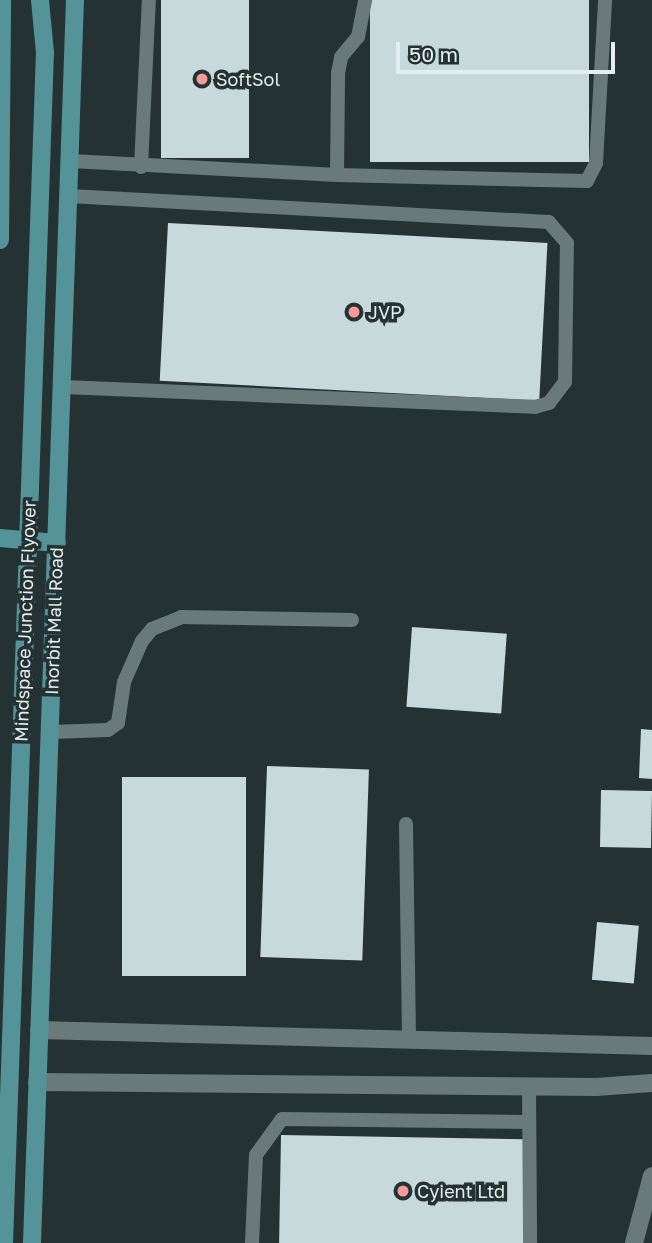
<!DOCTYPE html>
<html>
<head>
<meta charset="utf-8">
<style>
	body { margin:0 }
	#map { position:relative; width:652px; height:1243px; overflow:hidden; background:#253233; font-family:"Golos Text",sans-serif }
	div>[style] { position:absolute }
	.building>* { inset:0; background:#c8d9db; transform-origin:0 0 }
	.service>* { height:14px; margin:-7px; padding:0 7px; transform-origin:7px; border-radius:7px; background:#6a7a7b }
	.tertiary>* { height:18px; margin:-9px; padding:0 9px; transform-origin:9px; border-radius:9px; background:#6a7a7b }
	.secondary>* { height:18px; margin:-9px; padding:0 9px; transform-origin:9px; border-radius:9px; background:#549498 }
	.dots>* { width:19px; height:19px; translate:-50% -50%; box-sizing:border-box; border:4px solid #253233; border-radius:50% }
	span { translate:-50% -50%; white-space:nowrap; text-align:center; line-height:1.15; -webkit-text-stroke:7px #253233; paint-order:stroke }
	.poi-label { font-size:18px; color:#e5eeee }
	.left { translate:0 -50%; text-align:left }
	.street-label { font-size:18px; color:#e5eeee }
	.scale { position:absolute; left:396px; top:42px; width:219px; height:32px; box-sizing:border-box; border:4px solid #e5eeee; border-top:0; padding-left:9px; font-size:21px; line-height:24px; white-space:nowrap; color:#e5eeee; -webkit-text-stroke:5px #253233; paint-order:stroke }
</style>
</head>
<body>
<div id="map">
	<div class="building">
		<div style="left:161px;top:0;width:88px;height:158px"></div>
		<div style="left:370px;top:0;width:219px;height:162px"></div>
		<div style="left:168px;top:223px;width:380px;height:158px;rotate:3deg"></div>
		<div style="left:412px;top:627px;width:95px;height:80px;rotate:4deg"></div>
		<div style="clip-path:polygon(641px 729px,652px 730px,652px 779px,639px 778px)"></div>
		<div style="left:267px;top:766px;width:102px;height:191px;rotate:2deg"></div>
		<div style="left:122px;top:777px;width:124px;height:199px"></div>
		<div style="left:601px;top:790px;width:51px;height:57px;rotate:1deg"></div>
		<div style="left:597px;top:922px;width:42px;height:58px;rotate:5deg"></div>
		<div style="left:281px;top:1135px;width:246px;height:108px;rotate:1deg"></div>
	</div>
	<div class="service">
		<div style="left:71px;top:161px;width:266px;rotate:3deg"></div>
		<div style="left:337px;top:175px;width:250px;rotate:1.4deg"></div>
		<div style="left:587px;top:181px;width:20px;rotate:-63deg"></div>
		<div style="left:596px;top:163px;width:163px;rotate:-86.8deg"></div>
		<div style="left:141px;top:167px;width:167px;rotate:-87.3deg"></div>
		<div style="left:337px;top:175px;width:102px;rotate:-89.4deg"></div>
		<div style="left:338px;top:73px;width:16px;rotate:-79deg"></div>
		<div style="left:341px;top:57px;width:26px;rotate:-50deg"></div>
		<div style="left:358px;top:37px;width:38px;rotate:-79deg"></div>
		<div style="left:63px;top:387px;width:472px;rotate:2.4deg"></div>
		<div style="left:535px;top:407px;width:15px;rotate:-16deg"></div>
		<div style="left:549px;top:403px;width:26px;rotate:-53deg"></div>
		<div style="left:565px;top:382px;width:139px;rotate:-89.2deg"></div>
		<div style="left:567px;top:243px;width:28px;rotate:-131deg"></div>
		<div style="left:549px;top:222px;width:481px;rotate:-176.9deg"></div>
		<div style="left:50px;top:732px;width:58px;rotate:-2deg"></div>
		<div style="left:108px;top:730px;width:12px;rotate:-35deg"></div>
		<div style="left:118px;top:723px;width:41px;rotate:-81.7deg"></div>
		<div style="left:124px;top:682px;width:45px;rotate:-66.3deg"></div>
		<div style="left:142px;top:641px;width:16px;rotate:-50deg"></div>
		<div style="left:152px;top:629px;width:31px;rotate:-22deg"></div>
		<div style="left:181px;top:617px;width:171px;rotate:1deg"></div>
		<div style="left:406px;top:824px;width:216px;rotate:89.2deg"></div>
		<div style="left:529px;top:1087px;width:156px;rotate:89.6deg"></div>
		<div style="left:252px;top:1243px;width:88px;rotate:-87.4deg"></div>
		<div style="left:256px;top:1155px;width:44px;rotate:-54.2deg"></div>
		<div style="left:282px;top:1119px;width:247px;rotate:0.7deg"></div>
	</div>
	<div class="tertiary">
		<div style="left:39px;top:1030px;width:613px;rotate:1.5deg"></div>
		<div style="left:37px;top:1082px;width:559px;rotate:0.51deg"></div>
		<div style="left:596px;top:1087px;width:56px;rotate:-4.1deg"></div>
		<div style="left:634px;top:1243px;width:69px;rotate:-75deg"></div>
	</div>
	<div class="secondary">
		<div style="left:0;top:240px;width:240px;rotate:-89.5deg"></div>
		<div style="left:0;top:538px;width:57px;rotate:5deg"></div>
		<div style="left:4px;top:1243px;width:1191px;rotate:-88.03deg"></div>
		<div style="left:45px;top:53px;width:53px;rotate:-95.4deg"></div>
		<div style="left:32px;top:1243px;width:1244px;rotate:-88.02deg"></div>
	</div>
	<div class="dots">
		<div style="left:202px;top:79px;background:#f59b97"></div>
		<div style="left:354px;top:312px;background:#f59b97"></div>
		<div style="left:403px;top:1191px;background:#f59b97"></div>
	</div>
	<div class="poi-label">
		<span class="left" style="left:216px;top:79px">SoftSol</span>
		<span class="left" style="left:368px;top:312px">JVP</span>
		<span class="left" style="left:417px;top:1191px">Cyient Ltd</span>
	</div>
	<div class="street-label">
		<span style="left:25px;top:621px;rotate:-88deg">Mindspace Junction Flyover</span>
		<span style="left:54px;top:621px;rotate:-88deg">Inorbit Mall Road</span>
	</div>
	<div class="scale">50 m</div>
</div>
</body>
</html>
